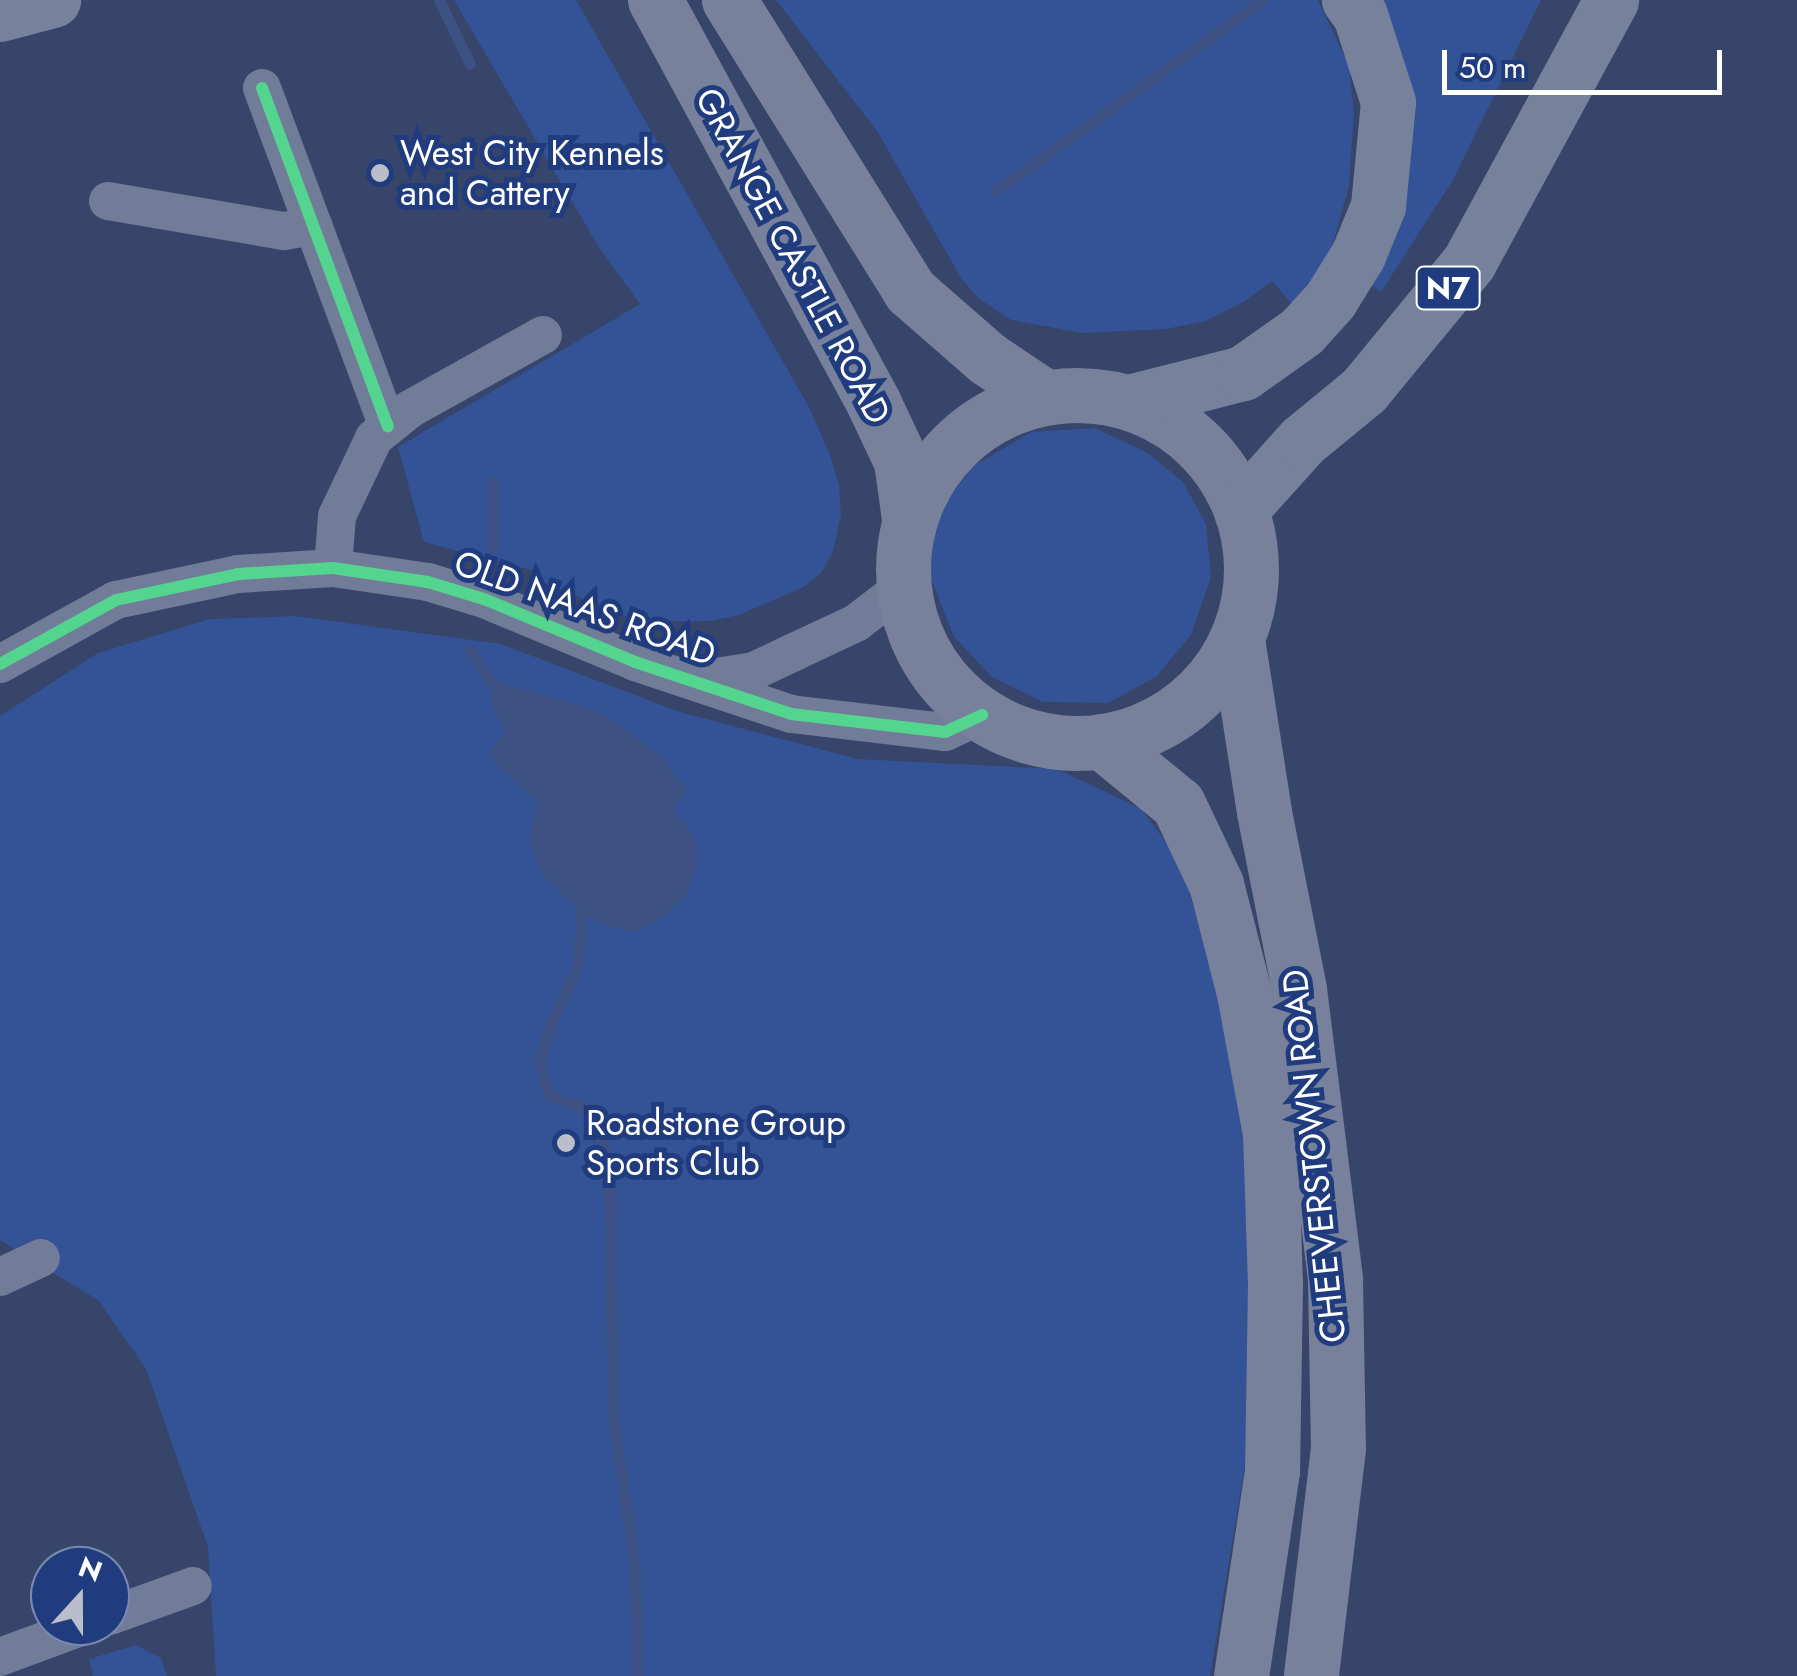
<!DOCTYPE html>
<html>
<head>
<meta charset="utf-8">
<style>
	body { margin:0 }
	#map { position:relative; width:1797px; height:1676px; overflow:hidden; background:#364569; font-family:Jost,sans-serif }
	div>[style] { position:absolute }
	.green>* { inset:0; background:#345296 }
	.water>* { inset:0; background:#3d5182 }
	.stream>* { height:11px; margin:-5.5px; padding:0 5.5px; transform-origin:5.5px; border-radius:5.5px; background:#3d5182 }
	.minor>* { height:38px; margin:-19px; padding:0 19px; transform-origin:19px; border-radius:19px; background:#717c98 }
	.secondary>* { height:55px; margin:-27.5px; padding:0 27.5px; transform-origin:27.5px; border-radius:27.5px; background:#77819b }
	.secondary>.ring { margin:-27.5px; padding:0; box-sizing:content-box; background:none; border:55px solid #77819b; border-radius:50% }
	.trunk>* { height:55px; margin:-27.5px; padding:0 27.5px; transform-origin:27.5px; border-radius:27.5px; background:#76819b }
	.cycleway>* { height:12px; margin:-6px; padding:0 6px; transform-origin:6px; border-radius:6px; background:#53d58f }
	.dots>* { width:28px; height:28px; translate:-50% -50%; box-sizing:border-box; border:5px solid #203c7f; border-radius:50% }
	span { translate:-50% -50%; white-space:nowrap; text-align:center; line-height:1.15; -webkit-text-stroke:10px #203c7f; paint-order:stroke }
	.shield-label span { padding:2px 8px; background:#203c7f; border:2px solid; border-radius:8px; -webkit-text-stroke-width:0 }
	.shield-label { font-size:32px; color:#fff; font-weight:700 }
	.poi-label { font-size:35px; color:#fff }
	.left { translate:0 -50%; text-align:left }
	.street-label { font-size:35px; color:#fff }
	.north { position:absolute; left:30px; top:1546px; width:100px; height:100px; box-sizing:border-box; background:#203c7f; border:2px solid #798ab2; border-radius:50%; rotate:21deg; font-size:28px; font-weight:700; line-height:40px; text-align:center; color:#fff }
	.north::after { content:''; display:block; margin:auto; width:35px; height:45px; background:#b9beca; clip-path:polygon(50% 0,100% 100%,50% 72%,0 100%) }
	.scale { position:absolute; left:1442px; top:50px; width:280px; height:45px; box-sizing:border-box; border:5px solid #fff; border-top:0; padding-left:12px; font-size:30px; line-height:35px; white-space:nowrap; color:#fff; -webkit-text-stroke:8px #203c7f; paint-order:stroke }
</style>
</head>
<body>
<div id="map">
	<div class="green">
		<div style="clip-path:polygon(454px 0,576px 0,809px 407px,830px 455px,839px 485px,841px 515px,833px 551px,822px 572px,804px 587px,739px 615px,710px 621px,637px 621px,542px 582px,539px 572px,424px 542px,398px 447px,640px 304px,598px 246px)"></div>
		<div style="clip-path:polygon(776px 0,1318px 0,1349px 66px,1354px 113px,1349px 186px,1329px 258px,1292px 304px,1272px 281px,1242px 303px,1206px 321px,1166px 329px,1082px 333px,1011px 320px,978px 298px,961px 278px,877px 131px)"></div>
		<div style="clip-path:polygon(1382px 0,1541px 0,1453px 180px,1381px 292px,1363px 279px,1407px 97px,1395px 34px)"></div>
		<div style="clip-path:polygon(1095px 428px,1148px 453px,1183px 482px,1206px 524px,1211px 577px,1191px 635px,1156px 677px,1108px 703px,1043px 702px,992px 677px,954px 637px,930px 576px,937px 512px,975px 465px,1031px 432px)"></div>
		<div style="clip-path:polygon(295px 616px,501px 644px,680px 712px,858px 759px,1057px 769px,1142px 809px,1181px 864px,1229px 1027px,1257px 1153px,1247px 1453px,1210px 1676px,216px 1676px,208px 1547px,146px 1369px,99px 1301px,0 1240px,0 716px,98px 653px,210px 619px)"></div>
		<div style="clip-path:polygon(136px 1645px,161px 1658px,167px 1676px,93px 1676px,89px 1659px)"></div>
	</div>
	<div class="water">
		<div style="clip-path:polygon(488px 679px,589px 708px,608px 717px,662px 756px,687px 791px,673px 810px,695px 837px,697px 870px,685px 897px,659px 921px,636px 931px,611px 927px,583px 915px,539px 871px,529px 838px,538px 804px,488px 756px,505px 732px,492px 706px)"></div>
	</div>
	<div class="stream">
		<div style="left:439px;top:0;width:71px;rotate:64.2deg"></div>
		<div style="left:996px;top:191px;width:328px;rotate:-35.6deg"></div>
		<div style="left:492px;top:548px;width:66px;rotate:-90deg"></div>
		<div style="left:470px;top:650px;width:49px;rotate:56.6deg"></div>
		<div style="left:582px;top:901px;width:65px;rotate:93.5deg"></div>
		<div style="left:578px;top:966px;width:66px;rotate:115deg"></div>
		<div style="left:550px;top:1026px;width:39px;rotate:107deg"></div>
		<div style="left:539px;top:1063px;width:35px;rotate:72deg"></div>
		<div style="left:550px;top:1096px;width:46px;rotate:18.8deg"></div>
		<div style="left:594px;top:1111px;width:57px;rotate:74.7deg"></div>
		<div style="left:609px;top:1166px;width:249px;rotate:89.1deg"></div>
		<div style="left:613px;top:1415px;width:155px;rotate:81.8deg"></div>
		<div style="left:635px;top:1568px;width:108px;rotate:88.9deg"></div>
	</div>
	<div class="minor">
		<div style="left:262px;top:88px;width:361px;rotate:69.6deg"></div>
		<div style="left:108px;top:201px;width:179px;rotate:9.7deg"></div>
		<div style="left:284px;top:231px;width:30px;rotate:-9deg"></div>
		<div style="left:333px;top:568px;width:52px;rotate:-85.6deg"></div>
		<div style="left:337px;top:516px;width:86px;rotate:-64.6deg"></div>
		<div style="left:374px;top:438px;width:46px;rotate:-38.9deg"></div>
		<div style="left:410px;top:409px;width:152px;rotate:-29.1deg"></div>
		<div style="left:0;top:664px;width:132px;rotate:-28.9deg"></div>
		<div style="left:116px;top:600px;width:125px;rotate:-12deg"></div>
		<div style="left:238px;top:574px;width:95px;rotate:-3.6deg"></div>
		<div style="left:333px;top:568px;width:96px;rotate:8.4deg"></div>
		<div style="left:428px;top:582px;width:59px;rotate:16.9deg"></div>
		<div style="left:484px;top:599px;width:164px;rotate:22.6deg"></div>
		<div style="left:635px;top:662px;width:164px;rotate:18.4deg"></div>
		<div style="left:791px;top:714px;width:155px;rotate:6.7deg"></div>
		<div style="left:945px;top:732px;width:41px;rotate:-24.7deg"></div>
		<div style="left:697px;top:680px;width:58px;rotate:-9deg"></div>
		<div style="left:754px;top:671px;width:42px;rotate:-25.3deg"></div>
		<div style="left:792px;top:653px;width:71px;rotate:-25.1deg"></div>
		<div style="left:856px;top:623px;width:59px;rotate:-37.5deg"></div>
		<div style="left:0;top:1277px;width:45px;rotate:-24.9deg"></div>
		<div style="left:110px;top:1616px;width:88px;rotate:-19.9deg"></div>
		<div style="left:0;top:1657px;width:90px;rotate:-20.3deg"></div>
	</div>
	<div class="secondary">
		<div style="left:655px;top:0;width:460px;rotate:61.5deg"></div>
		<div style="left:874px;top:404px;width:63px;rotate:64.7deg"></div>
		<div style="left:901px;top:461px;width:59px;rotate:82.1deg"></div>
		<div style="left:729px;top:0;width:343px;rotate:58.1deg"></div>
		<div style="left:910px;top:291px;width:103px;rotate:41.1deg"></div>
		<div style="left:988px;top:359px;width:69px;rotate:33.7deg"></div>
		<div class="ring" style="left:903px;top:395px;width:293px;height:293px"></div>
		<div style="left:1237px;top:639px;width:175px;rotate:81.1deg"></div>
		<div style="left:1264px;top:812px;width:180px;rotate:78.8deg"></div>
		<div style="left:1299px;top:989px;width:293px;rotate:82.9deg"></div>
		<div style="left:1335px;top:1280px;width:168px;rotate:89deg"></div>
		<div style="left:1338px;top:1448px;width:230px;rotate:96.8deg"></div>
		<div style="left:1101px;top:741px;width:99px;rotate:39.3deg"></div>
		<div style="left:1178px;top:804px;width:89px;rotate:64.6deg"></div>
		<div style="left:1216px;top:884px;width:113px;rotate:75.6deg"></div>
		<div style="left:1244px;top:993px;width:142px;rotate:79.5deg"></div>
		<div style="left:1270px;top:1133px;width:150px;rotate:88.1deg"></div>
		<div style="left:1275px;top:1283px;width:188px;rotate:90.9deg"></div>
		<div style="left:1272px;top:1471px;width:207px;rotate:98.6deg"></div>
	</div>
	<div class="trunk">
		<div style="left:0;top:14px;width:55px;rotate:-14.8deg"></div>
		<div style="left:1129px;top:402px;width:118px;rotate:-14.3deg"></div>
		<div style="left:1243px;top:373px;width:72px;rotate:-35.4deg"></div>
		<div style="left:1302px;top:331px;width:42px;rotate:-47.9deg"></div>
		<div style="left:1330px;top:300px;width:53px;rotate:-58.1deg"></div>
		<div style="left:1358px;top:255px;width:53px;rotate:-67.8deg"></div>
		<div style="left:1378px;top:206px;width:104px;rotate:-84.5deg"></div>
		<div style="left:1388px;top:102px;width:91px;rotate:-107.8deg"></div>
		<div style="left:1360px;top:15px;width:19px;rotate:-126deg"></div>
		<div style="left:1241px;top:509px;width:91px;rotate:-48.1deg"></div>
		<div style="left:1302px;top:441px;width:80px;rotate:-39.4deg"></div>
		<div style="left:1364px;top:390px;width:166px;rotate:-50.6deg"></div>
		<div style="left:1469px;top:262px;width:298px;rotate:-61.5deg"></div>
	</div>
	<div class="cycleway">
		<div style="left:262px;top:88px;width:361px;rotate:69.6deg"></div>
		<div style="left:0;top:664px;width:132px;rotate:-28.9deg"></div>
		<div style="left:116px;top:600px;width:125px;rotate:-12deg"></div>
		<div style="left:238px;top:574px;width:95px;rotate:-3.6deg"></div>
		<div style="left:333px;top:568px;width:96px;rotate:8.4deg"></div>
		<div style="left:428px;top:582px;width:59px;rotate:16.9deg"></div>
		<div style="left:484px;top:599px;width:164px;rotate:22.6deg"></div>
		<div style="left:635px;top:662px;width:164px;rotate:18.4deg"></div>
		<div style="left:791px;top:714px;width:155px;rotate:6.7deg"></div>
		<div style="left:945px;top:732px;width:41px;rotate:-24.7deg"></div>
	</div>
	<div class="dots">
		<div style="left:380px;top:173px;background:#b9beca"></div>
		<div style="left:566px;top:1143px;background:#b9beca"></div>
	</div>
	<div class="shield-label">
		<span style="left:1448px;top:288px">N7</span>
	</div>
	<div class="poi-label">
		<span class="left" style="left:400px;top:173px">West City Kennels<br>and Cattery</span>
		<span class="left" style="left:586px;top:1143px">Roadstone Group<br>Sports Club</span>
	</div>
	<div class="street-label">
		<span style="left:793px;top:256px;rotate:62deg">GRANGE CASTLE ROAD</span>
		<span style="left:585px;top:608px;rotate:20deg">OLD NAAS ROAD</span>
		<span style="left:1314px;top:1156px;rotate:-96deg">CHEEVERSTOWN ROAD</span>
	</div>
	<div class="north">N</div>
	<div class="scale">50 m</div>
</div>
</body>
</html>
